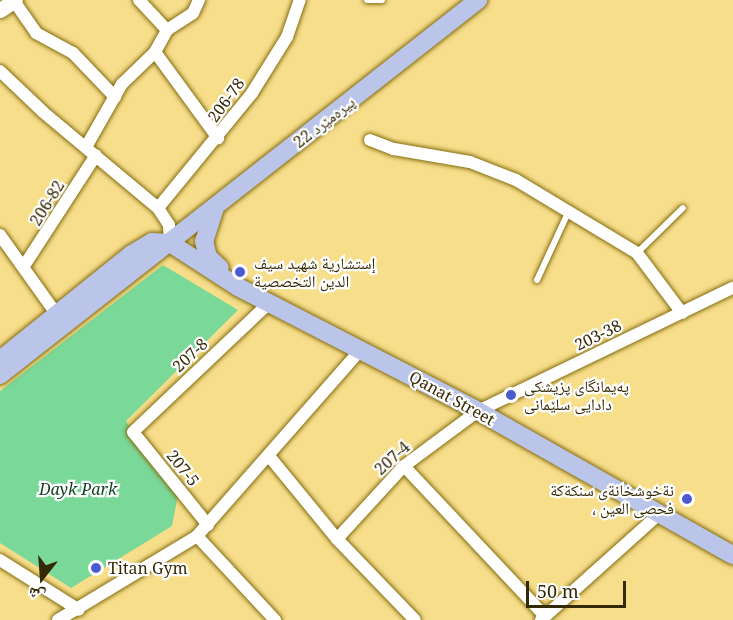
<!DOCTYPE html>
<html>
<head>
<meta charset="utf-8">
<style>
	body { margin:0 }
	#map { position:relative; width:733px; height:620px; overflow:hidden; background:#f7de8b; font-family:"Noto Serif","Noto Naskh Arabic",serif }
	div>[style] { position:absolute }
	.green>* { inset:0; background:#7ad999 }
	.roads { filter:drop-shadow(0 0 2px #856d0f) drop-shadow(0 0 2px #856d0f) }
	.service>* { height:6px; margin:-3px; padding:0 3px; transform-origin:3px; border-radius:3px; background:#fff }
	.minor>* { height:12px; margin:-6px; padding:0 6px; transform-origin:6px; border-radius:6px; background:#fff }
	.tertiary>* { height:15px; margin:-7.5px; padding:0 7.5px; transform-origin:7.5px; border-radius:7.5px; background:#fff }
	.primary>* { height:18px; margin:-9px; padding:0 9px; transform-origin:9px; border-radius:9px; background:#bbc4e9 }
	.dots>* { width:16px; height:16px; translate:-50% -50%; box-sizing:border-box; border:3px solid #fff; border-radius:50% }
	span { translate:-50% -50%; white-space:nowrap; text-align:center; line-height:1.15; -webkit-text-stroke:4.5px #fff; paint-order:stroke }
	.street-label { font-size:16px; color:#332904 }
	.poi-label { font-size:16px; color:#332904 }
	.left { translate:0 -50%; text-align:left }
	.right { translate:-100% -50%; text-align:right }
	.park-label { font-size:16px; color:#103f22; font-style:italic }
	.north { position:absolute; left:12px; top:548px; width:60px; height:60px; -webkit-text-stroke:4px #fff; paint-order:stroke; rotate:197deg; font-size:16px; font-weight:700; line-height:24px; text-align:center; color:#332904 }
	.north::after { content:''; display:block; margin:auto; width:21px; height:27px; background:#332904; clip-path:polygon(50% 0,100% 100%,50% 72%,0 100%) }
	.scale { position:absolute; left:526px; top:581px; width:100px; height:27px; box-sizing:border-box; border:3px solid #332904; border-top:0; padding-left:8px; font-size:18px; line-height:21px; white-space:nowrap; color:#332904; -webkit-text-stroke:4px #fff; paint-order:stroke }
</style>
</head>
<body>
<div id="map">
	<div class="green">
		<div style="clip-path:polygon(163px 265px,238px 310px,126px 421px,178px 495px,172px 526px,71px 588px,0 543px,0 391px)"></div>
	</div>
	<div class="roads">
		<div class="service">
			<div style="left:367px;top:0;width:15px"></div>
			<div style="left:637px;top:253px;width:64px;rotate:-44.4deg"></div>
			<div style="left:537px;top:280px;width:74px;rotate:-65.2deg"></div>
		</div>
		<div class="minor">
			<div style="left:139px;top:0;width:41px;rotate:47deg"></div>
			<div style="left:14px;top:1px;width:39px;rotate:55deg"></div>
			<div style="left:36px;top:33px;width:42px;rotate:28.4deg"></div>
			<div style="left:73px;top:53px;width:61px;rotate:46.3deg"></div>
			<div style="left:155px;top:52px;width:107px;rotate:53.8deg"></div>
			<div style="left:0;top:71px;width:59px;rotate:43.6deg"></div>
			<div style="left:43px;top:112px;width:150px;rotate:39.9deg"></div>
			<div style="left:158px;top:208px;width:20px;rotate:57deg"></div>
			<div style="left:169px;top:225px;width:18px;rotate:87deg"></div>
			<div style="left:370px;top:140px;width:26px;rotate:21deg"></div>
			<div style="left:394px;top:149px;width:77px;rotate:9.7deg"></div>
			<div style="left:470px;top:162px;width:49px;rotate:21.4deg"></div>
			<div style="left:516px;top:180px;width:141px;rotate:31.1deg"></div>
			<div style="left:637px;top:253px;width:75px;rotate:53.1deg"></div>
			<div style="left:86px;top:147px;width:73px;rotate:-60.3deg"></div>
			<div style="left:122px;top:84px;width:46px;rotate:-44.1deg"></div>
			<div style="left:155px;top:52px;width:25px;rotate:-61deg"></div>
			<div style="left:167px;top:30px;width:31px;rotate:-33deg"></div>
			<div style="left:193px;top:13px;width:14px;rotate:-65deg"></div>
			<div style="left:158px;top:208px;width:149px;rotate:-50.7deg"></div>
			<div style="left:252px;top:93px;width:66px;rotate:-58deg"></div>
			<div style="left:287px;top:37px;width:39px;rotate:-71deg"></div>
			<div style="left:0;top:235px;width:98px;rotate:54.5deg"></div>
			<div style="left:24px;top:266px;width:132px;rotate:-57deg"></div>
			<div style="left:269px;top:456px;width:107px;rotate:50.7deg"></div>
			<div style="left:337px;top:539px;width:112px;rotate:46.1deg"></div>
			<div style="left:404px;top:466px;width:206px;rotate:46.8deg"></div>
			<div style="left:208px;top:525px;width:119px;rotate:-128.9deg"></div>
			<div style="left:133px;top:432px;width:187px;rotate:-43.5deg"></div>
			<div style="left:197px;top:536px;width:115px;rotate:47.1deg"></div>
			<div style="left:337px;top:539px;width:99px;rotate:-47.5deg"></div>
			<div style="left:404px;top:466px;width:92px;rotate:-36.6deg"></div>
			<div style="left:478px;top:411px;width:283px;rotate:-25.8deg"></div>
			<div style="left:0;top:560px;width:93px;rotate:32.3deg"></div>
			<div style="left:58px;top:620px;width:162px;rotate:-31.1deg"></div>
			<div style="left:197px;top:536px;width:249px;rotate:-48.7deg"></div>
			<div style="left:541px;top:620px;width:157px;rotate:-41.9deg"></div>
		</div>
		<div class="tertiary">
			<div style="left:0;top:10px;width:18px;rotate:-34deg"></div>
		</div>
		<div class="primary">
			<div style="left:215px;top:208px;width:35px;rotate:108deg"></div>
			<div style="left:204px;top:241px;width:16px;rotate:76deg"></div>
			<div style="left:208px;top:257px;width:16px;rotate:43deg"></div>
			<div style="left:0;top:360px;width:169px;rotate:-38.8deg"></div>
			<div style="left:132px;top:254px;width:23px;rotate:-31deg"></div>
			<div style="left:152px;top:242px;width:18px;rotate:3deg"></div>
			<div style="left:170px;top:243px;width:81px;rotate:32.9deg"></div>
			<div style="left:238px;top:287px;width:270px;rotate:27.3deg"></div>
			<div style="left:478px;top:411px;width:293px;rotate:29.5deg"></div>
			<div style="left:0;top:375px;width:608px;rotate:-38.11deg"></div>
		</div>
	</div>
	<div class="dots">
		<div style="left:240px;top:272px;background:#4c5ad0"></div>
		<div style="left:511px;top:395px;background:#4c5ad0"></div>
		<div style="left:687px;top:499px;background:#4c5ad0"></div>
		<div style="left:96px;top:568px;background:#4c5ad0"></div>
	</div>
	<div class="street-label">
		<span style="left:226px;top:100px;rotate:-54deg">206-78</span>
		<span style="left:324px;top:122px;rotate:-38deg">22 پیرەمێرد</span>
		<span style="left:47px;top:203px;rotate:-58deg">206-82</span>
		<span style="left:598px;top:335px;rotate:-26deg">203-38</span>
		<span style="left:190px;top:355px;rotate:-43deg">207-8</span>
		<span style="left:452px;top:398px;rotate:29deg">Qanat Street</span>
		<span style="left:392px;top:458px;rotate:-42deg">207-4</span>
		<span style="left:183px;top:468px;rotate:51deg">207-5</span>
	</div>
	<div class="poi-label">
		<span class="left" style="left:254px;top:272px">ٳستشارية شهيد سیف<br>الدين التخصصية</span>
		<span class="left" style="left:524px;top:395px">پەیمانگای پزیشکی<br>دادایی سلێمانی</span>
		<span class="right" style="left:674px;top:499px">نةخوشخانةى سنكةكة<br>، فحصى العين</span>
		<span class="left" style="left:108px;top:568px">Titan Gym</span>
	</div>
	<div class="park-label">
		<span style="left:78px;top:489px">Dayk Park</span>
	</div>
	<div class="north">ش</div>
	<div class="scale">50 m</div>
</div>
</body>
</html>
